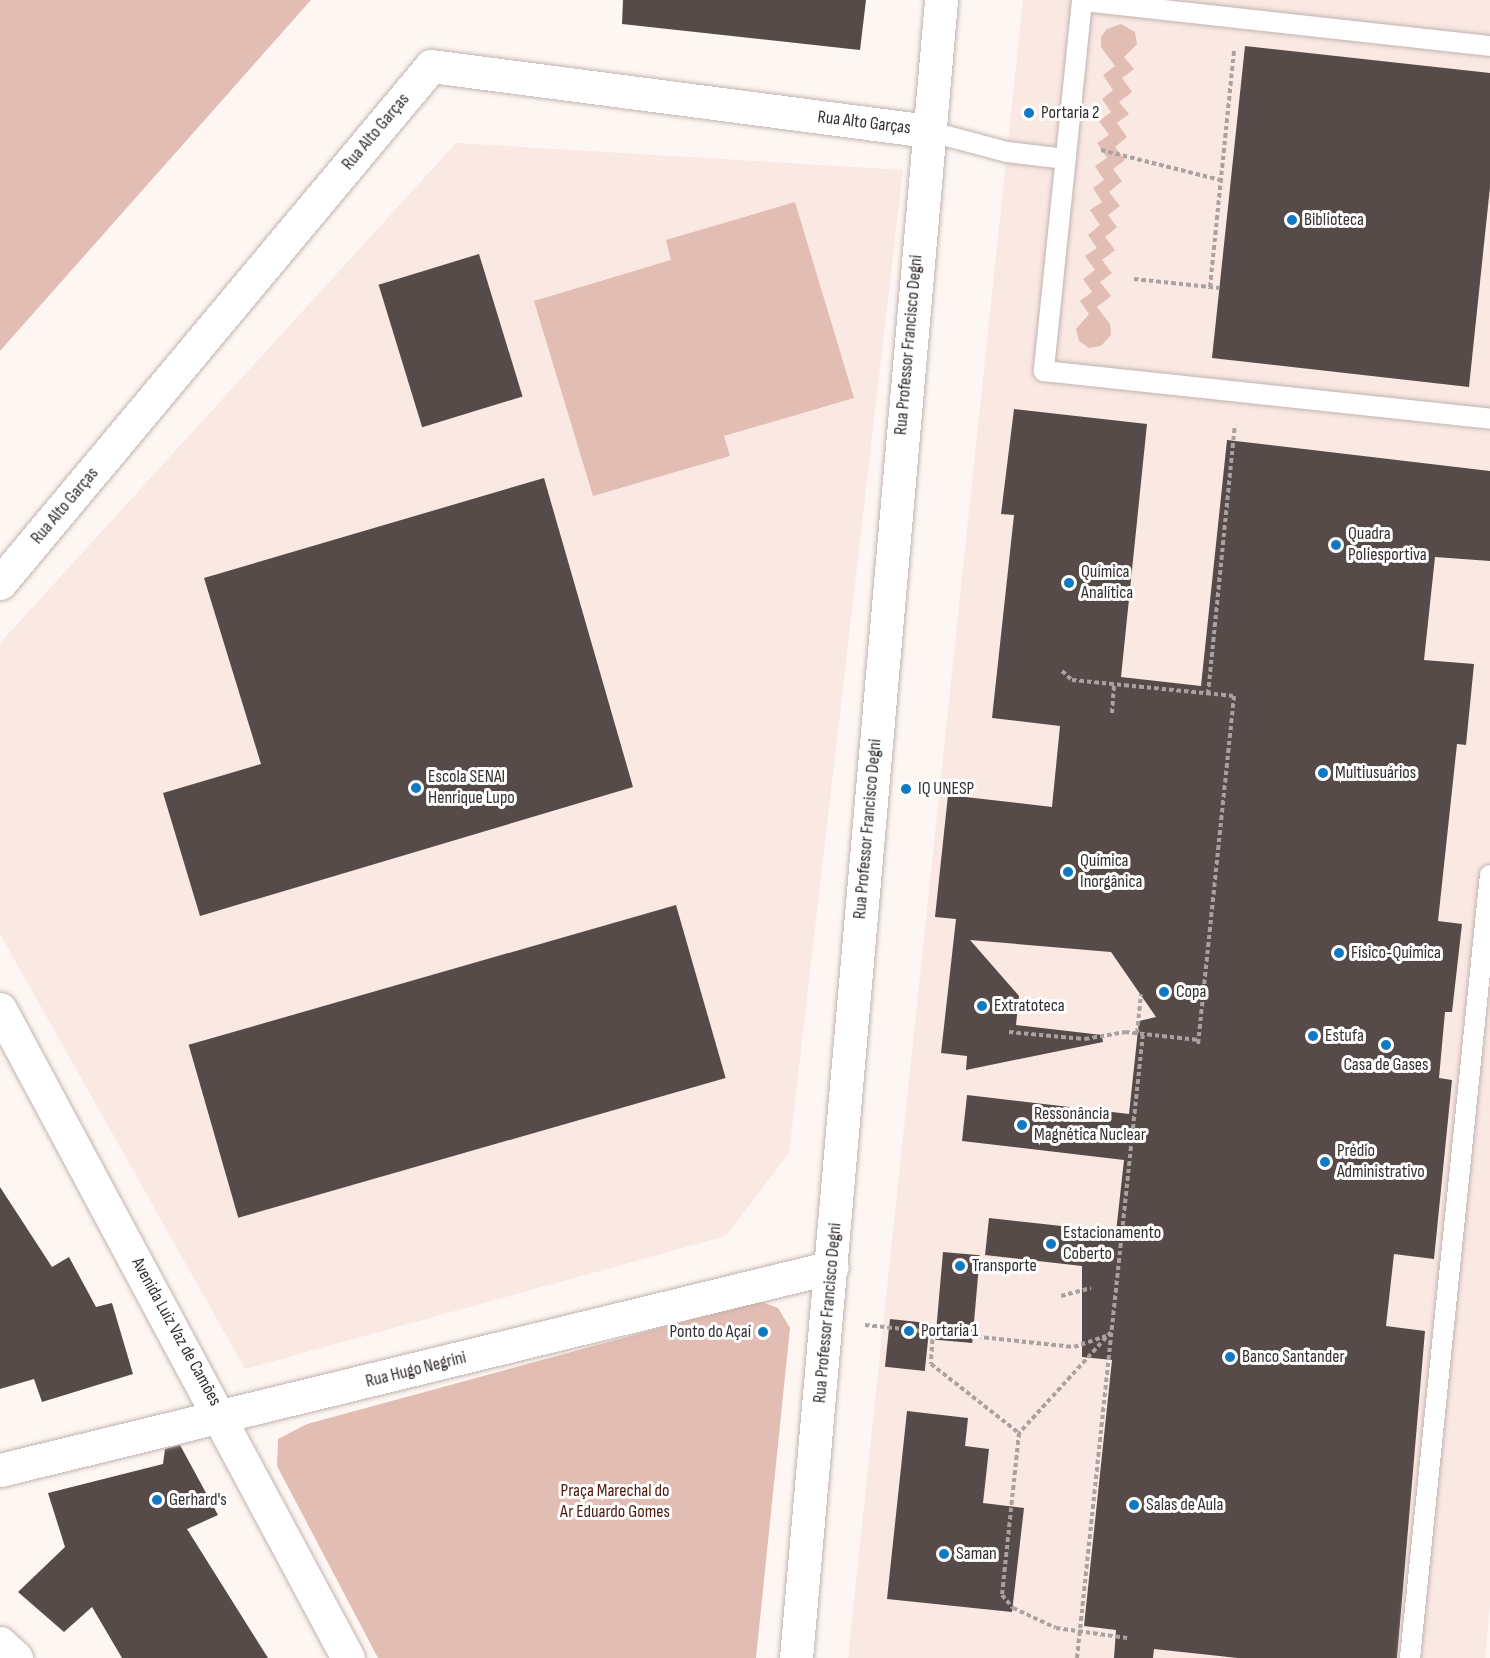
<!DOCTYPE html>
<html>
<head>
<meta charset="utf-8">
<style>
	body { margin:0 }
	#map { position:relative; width:1490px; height:1658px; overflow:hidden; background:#fef6f3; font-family:"Sofia Sans Condensed",sans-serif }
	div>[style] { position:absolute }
	.built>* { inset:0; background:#fae8e3 }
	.green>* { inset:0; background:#e2bdb3 }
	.building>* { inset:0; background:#564b48; transform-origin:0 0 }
	.path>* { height:4px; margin-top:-2px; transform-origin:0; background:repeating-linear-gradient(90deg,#a9a2a0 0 4.5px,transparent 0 7.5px) }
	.roads { filter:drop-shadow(0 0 2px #c1b4b0) drop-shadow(0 0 2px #c1b4b0) }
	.service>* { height:20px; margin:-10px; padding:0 10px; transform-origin:10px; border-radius:10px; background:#fff }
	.minor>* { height:33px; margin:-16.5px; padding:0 16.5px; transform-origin:16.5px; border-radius:16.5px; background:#fff }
	.secondary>* { height:33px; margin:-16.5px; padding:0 16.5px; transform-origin:16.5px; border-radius:16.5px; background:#fff }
	.dots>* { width:16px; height:16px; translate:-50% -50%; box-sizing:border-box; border:3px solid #fff; border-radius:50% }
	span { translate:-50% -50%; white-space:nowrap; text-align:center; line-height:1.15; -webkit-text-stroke:6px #fff; paint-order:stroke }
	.poi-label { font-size:18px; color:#352f2e }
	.left { translate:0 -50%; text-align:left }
	.right { translate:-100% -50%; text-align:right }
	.street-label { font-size:18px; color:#352f2e }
	.park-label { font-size:18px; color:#4d180b }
</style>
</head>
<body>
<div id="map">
	<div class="built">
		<div style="clip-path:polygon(1023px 0,1490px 0,1490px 1605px,1485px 1658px,848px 1658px)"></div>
		<div style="clip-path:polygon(456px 143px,903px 170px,789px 1153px,726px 1236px,245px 1369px,0 934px,0 643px)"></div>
	</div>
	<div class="green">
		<div style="clip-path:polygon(0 0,311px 0,0 351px)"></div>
		<div style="clip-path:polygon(1121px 24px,1135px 32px,1137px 44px,1124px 57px,1134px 69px,1122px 78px,1132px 92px,1119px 102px,1129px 114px,1117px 123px,1127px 137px,1115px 147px,1125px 160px,1113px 169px,1122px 181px,1109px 192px,1120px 206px,1108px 215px,1117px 227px,1105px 237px,1115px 250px,1102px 260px,1112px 273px,1100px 282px,1111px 296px,1097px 307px,1110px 324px,1111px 335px,1101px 346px,1089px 348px,1079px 341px,1076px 329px,1089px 314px,1080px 301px,1092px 292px,1083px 279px,1095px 270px,1085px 256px,1097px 248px,1088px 235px,1100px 225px,1090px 210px,1102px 202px,1093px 188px,1104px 180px,1095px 166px,1107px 158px,1097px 143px,1109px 135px,1099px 121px,1111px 112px,1102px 99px,1113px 90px,1103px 75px,1115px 66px,1101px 47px,1101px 37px,1107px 29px)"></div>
		<div style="clip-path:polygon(795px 202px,854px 398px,724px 436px,730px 456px,593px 496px,534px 301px,671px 260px,666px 240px)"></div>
		<div style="clip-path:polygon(759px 1301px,778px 1308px,790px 1328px,756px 1658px,378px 1658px,277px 1466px,278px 1439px,307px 1424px)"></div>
	</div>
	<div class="building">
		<div style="clip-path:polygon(623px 0,866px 0,860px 50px,622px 24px)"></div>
		<div style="clip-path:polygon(1245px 46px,1490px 73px,1490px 187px,1469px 387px,1212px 358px)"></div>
		<div style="left:479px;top:254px;width:149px;height:105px;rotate:73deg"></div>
		<div style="clip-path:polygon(1014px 409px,1147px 424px,1121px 677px,1201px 686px,1227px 440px,1490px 471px,1490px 561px,1435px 557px,1424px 660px,1474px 664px,1466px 745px,1457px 744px,1438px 921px,1462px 924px,1452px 1012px,1445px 1012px,1439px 1078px,1452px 1080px,1434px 1259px,1394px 1254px,1386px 1326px,1425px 1331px,1397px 1658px,1238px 1658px,1154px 1649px,1153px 1658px,1114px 1658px,1116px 1630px,1084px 1626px,1112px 1360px,1082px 1357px,1082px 1266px,985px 1255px,989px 1218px,1116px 1232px,1124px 1160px,962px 1141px,967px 1095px,1129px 1114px,1139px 1021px,1156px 1017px,1111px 952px,970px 940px,1019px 996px,1016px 1025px,1102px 1035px,1103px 1042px,966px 1070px,967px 1056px,941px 1053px,956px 919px,935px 917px,948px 795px,1052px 807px,1060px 726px,992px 718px,1014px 515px,1001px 514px)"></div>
		<div style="clip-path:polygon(544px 478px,633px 787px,200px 916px,163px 793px,261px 764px,204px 578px)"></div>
		<div style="left:676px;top:905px;width:180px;height:507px;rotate:74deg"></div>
		<div style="clip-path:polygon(0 1187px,52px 1267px,69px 1257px,96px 1307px,112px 1303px,133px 1374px,42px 1402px,34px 1379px,0 1389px)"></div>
		<div style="left:943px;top:1252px;width:37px;height:88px;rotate:5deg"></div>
		<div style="left:890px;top:1319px;width:40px;height:48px;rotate:6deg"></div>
		<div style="clip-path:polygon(907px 1411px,968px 1418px,965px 1446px,989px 1449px,983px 1503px,1024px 1508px,1012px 1612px,887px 1599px)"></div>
		<div style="clip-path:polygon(180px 1445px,218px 1515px,187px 1529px,268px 1658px,122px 1658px,92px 1607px,64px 1632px,18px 1592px,65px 1547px,48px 1493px,163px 1464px,165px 1449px)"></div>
	</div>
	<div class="path">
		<div style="left:1101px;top:150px;width:123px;rotate:14.1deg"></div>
		<div style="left:1134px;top:279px;width:86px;rotate:6deg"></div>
		<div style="left:1210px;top:287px;width:239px;rotate:-84.2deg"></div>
		<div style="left:1062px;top:671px;width:13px;rotate:42deg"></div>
		<div style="left:1072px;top:680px;width:163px;rotate:5.6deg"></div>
		<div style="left:1234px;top:696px;width:352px;rotate:95.9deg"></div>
		<div style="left:1208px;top:694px;width:270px;rotate:-84.3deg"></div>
		<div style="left:1112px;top:713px;width:29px;rotate:-86deg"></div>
		<div style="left:1009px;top:1032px;width:76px;rotate:5.3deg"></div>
		<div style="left:1085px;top:1039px;width:41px;rotate:-9.9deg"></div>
		<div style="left:1125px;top:1032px;width:74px;rotate:6.2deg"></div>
		<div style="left:1137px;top:1033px;width:39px;rotate:-84deg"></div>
		<div style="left:1061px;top:1296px;width:31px;rotate:-15deg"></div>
		<div style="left:865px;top:1325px;width:210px;rotate:6deg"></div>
		<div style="left:1074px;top:1347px;width:34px;rotate:-19deg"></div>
		<div style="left:933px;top:1332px;width:32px;rotate:94deg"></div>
		<div style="left:931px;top:1364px;width:112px;rotate:38.1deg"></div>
		<div style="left:1111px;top:1332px;width:137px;rotate:132.3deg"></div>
		<div style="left:1019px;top:1433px;width:163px;rotate:96deg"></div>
		<div style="left:1002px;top:1595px;width:17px;rotate:50deg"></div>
		<div style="left:1013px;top:1608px;width:47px;rotate:24.9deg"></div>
		<div style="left:1056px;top:1628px;width:72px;rotate:8deg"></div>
		<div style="left:1077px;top:1658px;width:628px;rotate:-83.97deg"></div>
	</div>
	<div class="roads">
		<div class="service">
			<div style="left:1490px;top:46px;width:410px;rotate:-173.7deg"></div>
			<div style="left:1082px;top:1px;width:372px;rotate:95.9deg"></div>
			<div style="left:1044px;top:371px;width:449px;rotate:6.1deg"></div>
			<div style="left:928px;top:131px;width:82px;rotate:14.9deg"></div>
			<div style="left:1007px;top:152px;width:59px;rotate:6.8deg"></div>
			<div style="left:1410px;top:1658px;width:787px;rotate:-84.17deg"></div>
		</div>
		<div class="minor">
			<div style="left:0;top:583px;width:673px;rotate:-50.18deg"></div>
			<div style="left:431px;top:66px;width:501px;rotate:7.45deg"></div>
			<div style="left:0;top:1009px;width:736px;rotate:61.8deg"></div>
		</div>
		<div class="secondary">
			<div style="left:0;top:1470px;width:856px;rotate:-13.71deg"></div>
			<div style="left:0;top:1643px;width:22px;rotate:43deg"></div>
			<div style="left:796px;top:1658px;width:1664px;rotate:-85deg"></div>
		</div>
	</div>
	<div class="dots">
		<div style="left:1029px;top:113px;background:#1179c4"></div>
		<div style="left:1292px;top:220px;background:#1179c4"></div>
		<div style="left:1336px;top:545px;background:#1179c4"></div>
		<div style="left:1069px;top:583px;background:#1179c4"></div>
		<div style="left:1323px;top:773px;background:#1179c4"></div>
		<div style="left:416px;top:788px;background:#1179c4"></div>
		<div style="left:906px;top:789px;background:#1179c4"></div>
		<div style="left:1068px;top:872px;background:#1179c4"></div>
		<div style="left:1339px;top:953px;background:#1179c4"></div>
		<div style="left:1164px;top:992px;background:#1179c4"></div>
		<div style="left:982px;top:1006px;background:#1179c4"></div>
		<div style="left:1313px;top:1036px;background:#1179c4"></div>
		<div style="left:1386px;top:1045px;background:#1179c4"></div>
		<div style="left:1022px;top:1125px;background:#1179c4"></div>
		<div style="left:1325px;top:1162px;background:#1179c4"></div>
		<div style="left:1051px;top:1244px;background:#1179c4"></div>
		<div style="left:960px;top:1266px;background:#1179c4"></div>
		<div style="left:909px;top:1331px;background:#1179c4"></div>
		<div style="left:763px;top:1332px;background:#1179c4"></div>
		<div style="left:1230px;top:1357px;background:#1179c4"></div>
		<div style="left:157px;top:1500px;background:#1179c4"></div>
		<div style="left:1134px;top:1505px;background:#1179c4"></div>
		<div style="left:944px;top:1554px;background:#1179c4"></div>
	</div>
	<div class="poi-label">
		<span class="left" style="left:1041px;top:113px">Portaria 2</span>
		<span class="left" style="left:1304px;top:220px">Biblioteca</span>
		<span class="left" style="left:1348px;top:545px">Quadra<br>Poliesportiva</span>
		<span class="left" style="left:1081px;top:583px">Química<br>Analítica</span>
		<span class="left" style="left:1335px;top:773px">Multiusuários</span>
		<span class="left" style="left:428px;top:788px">Escola SENAI<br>Henrique Lupo</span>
		<span class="left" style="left:918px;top:789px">IQ UNESP</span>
		<span class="left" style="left:1080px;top:872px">Química<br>Inorgânica</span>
		<span class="left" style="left:1351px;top:953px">Físico-Química</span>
		<span class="left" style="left:1176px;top:992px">Copa</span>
		<span class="left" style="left:994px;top:1006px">Extratoteca</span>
		<span class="left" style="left:1325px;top:1036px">Estufa</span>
		<span style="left:1386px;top:1065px">Casa de Gases</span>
		<span class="left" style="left:1034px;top:1125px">Ressonância<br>Magnética Nuclear</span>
		<span class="left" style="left:1337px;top:1162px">Prédio<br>Administrativo</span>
		<span class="left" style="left:1063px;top:1244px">Estacionamento<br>Coberto</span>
		<span class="left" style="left:972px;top:1266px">Transporte</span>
		<span class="left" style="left:921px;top:1331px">Portaria 1</span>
		<span class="right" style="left:751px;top:1332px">Ponto do Açaí</span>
		<span class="left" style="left:1242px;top:1357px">Banco Santander</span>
		<span class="left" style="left:169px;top:1500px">Gerhard's</span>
		<span class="left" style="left:1146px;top:1505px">Salas de Aula</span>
		<span class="left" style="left:956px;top:1554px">Saman</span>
	</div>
	<div class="street-label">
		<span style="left:864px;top:123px;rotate:7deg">Rua Alto Garças</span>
		<span style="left:376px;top:132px;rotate:-50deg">Rua Alto Garças</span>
		<span style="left:909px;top:345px;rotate:-85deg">Rua Professor Francisco Degni</span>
		<span style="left:65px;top:506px;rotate:-50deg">Rua Alto Garças</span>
		<span style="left:868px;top:829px;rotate:-85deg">Rua Professor Francisco Degni</span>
		<span style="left:828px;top:1313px;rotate:-85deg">Rua Professor Francisco Degni</span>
		<span style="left:176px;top:1332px;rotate:61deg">Avenida Luiz Vaz de Camões</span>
		<span style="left:416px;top:1370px;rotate:-14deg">Rua Hugo Negrini</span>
	</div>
	<div class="park-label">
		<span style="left:615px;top:1502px">Praça Marechal do<br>Ar Eduardo Gomes</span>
	</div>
</div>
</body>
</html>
